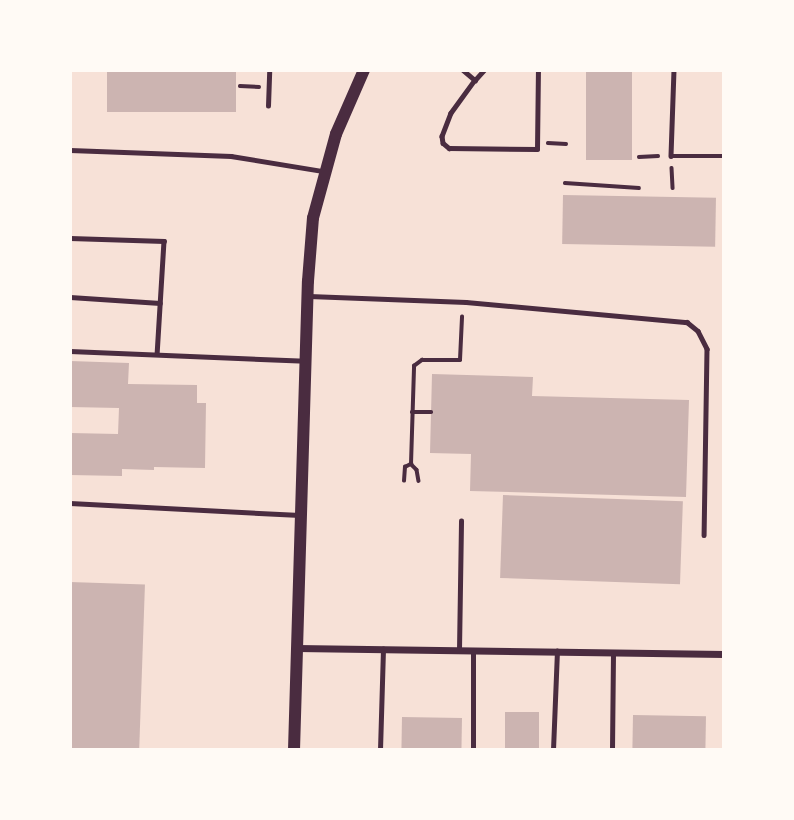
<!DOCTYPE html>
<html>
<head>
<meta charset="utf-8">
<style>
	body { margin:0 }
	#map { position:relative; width:794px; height:820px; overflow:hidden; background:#f7e1d7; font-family:Karla,sans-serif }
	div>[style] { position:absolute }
	.building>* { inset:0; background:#ccb4b1; transform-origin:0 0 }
	.path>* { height:3.5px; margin:-1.75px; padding:0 1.75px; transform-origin:1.75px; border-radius:1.75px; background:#4a2c40 }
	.service>* { height:4.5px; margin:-2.25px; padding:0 2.25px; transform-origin:2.25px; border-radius:2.25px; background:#4a2c40 }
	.minor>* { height:7px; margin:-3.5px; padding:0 3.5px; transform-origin:3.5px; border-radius:3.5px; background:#4a2c40 }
	.tertiary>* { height:12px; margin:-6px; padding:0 6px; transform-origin:6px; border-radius:6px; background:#4a2c40 }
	span { translate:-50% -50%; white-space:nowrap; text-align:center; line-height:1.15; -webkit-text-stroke:7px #fffaf5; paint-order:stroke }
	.frame { position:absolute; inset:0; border:72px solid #fffaf5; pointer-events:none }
</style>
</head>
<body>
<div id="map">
	<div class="building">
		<div style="left:107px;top:70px;width:129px;height:42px"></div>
		<div style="left:586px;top:70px;width:46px;height:90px"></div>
		<div style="left:563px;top:195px;width:153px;height:49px;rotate:1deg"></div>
		<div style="clip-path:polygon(70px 361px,129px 363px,128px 384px,197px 385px,197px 403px,206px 403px,205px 468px,154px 467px,154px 470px,122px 469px,122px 476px,70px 475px,70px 433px,118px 434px,119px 408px,70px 407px)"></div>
		<div style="clip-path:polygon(432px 374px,533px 377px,532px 396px,689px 400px,686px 497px,470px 491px,471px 454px,430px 453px)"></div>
		<div style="left:503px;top:495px;width:180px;height:83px;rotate:2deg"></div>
		<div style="left:70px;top:582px;width:75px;height:168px;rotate:2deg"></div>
		<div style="left:505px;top:712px;width:34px;height:38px"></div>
		<div style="left:633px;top:715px;width:73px;height:35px;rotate:1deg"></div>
		<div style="left:402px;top:717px;width:60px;height:33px;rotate:1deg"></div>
	</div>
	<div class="path">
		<div style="left:240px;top:86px;width:19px;rotate:3deg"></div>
		<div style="left:548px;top:143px;width:18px;rotate:3deg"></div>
		<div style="left:639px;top:157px;width:19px;rotate:-3deg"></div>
		<div style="left:672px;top:168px;width:20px;rotate:87deg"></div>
		<div style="left:565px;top:183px;width:74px;rotate:3.9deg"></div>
		<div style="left:412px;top:412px;width:19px"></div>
		<div style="left:411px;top:464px;width:98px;rotate:-88.2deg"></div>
		<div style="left:414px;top:366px;width:10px;rotate:-37deg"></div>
		<div style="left:422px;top:360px;width:38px"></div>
		<div style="left:460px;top:360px;width:43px;rotate:-87.3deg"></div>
		<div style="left:404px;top:481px;width:14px;rotate:-86deg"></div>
		<div style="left:405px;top:467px;width:7px;rotate:-27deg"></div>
		<div style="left:411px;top:464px;width:8px;rotate:45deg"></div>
		<div style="left:417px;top:470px;width:11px;rotate:80deg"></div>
	</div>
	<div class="service">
		<div style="left:463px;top:70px;width:16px;rotate:40deg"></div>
		<div style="left:475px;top:80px;width:13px;rotate:-48deg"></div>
		<div style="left:674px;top:70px;width:86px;rotate:92deg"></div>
		<div style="left:671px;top:156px;width:53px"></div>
		<div style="left:475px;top:80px;width:41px;rotate:126deg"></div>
		<div style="left:451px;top:113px;width:25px;rotate:111deg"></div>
		<div style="left:442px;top:136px;width:7px;rotate:82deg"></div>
		<div style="left:443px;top:143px;width:8px;rotate:40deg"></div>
		<div style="left:449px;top:148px;width:88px;rotate:0.7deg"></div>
		<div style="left:537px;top:149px;width:79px;rotate:-89.3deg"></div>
		<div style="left:268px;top:106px;width:36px;rotate:-88deg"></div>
		<div style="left:70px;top:150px;width:161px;rotate:2.1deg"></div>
		<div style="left:231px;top:156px;width:93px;rotate:9.3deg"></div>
		<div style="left:70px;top:238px;width:94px;rotate:1.8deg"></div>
		<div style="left:164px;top:241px;width:113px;rotate:93.5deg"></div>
		<div style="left:309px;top:296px;width:157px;rotate:2.2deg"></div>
		<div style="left:466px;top:302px;width:222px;rotate:5.2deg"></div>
		<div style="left:687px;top:322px;width:14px;rotate:39deg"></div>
		<div style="left:698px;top:331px;width:20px;rotate:63deg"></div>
		<div style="left:707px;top:349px;width:186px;rotate:90.9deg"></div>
		<div style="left:70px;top:297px;width:90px;rotate:3.8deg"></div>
		<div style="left:70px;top:351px;width:235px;rotate:2.4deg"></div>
		<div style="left:70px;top:503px;width:230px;rotate:3deg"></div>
		<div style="left:459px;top:650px;width:129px;rotate:-89.1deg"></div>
		<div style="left:380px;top:750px;width:101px;rotate:-88.3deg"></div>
		<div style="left:473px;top:750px;width:99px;rotate:-90deg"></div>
		<div style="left:553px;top:750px;width:99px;rotate:-87.7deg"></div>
		<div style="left:612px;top:750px;width:97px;rotate:-89.4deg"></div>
	</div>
	<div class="minor">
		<div style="left:297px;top:648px;width:427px;rotate:0.8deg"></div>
	</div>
	<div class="tertiary">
		<div style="left:294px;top:750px;width:469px;rotate:-88.3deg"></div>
		<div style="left:308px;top:281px;width:63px;rotate:-85.5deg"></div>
		<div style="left:313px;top:218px;width:87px;rotate:-74.7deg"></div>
		<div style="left:336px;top:134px;width:70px;rotate:-66.4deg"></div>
	</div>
	<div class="frame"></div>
</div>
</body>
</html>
